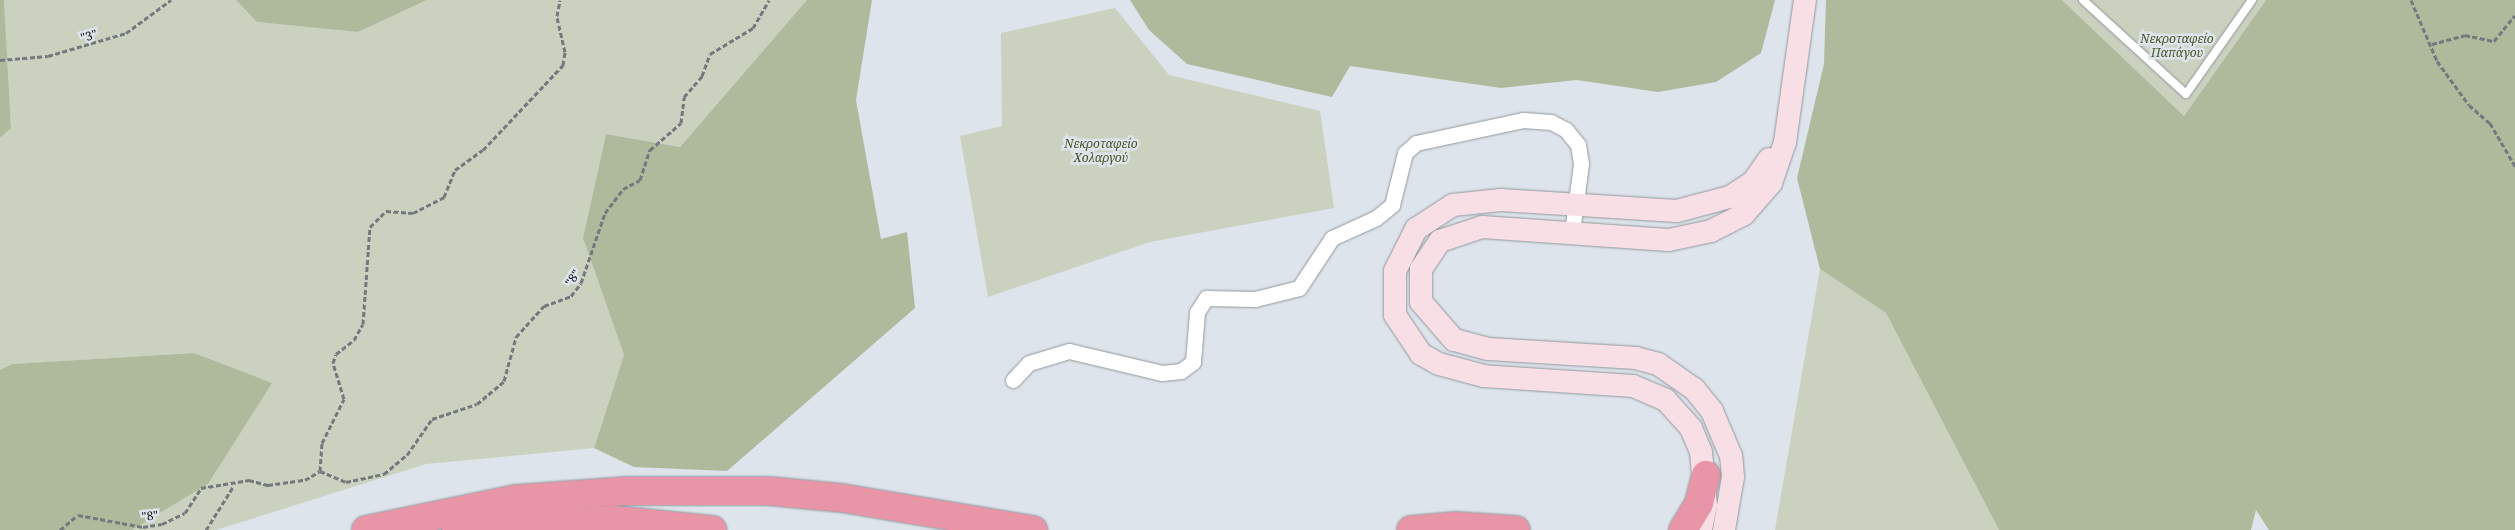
<!DOCTYPE html>
<html>
<head>
<meta charset="utf-8">
<style>
	body { margin:0 }
	#map { position:relative; width:2515px; height:530px; overflow:hidden; background:#dde4eb; font-family:"Noto Serif",serif }
	div>[style] { position:absolute }
	.green>* { inset:0; background:#cbd1bf }
	.forest>* { inset:0; background:#afb99c }
	.path>* { height:3px; margin-top:-1.5px; transform-origin:0; background:repeating-linear-gradient(90deg,#74797d 0 5px,transparent 0 7.5px) }
	.roads { filter:drop-shadow(0 0 1px #91989e) drop-shadow(0 0 1px #91989e) }
	.lane>* { height:8px; margin:-4px; padding:0 4px; transform-origin:4px; border-radius:4px; background:#fff }
	.street>* { height:15px; margin:-7.5px; padding:0 7.5px; transform-origin:7.5px; border-radius:7.5px; background:#fff }
	.secondary>* { height:22px; margin:-11px; padding:0 11px; transform-origin:11px; border-radius:11px; background:#f8dfe5 }
	.highway>* { height:28px; margin:-14px; padding:0 14px; transform-origin:14px; border-radius:14px; background:#e895a7 }
	span { translate:-50% -50%; white-space:nowrap; text-align:center; line-height:1.15; -webkit-text-stroke:5px #dde4eb; paint-order:stroke }
	.street-label { font-size:12px; color:#0c0f11 }
	.park-label { font-size:12px; color:#485526; font-style:italic }
</style>
</head>
<body>
<div id="map">
	<div class="green">
		<div style="clip-path:polygon(4px 0,236px 0,257px 22px,358px 32px,427px 0,807px 0,680px 147px,606px 134px,583px 238px,624px 355px,594px 448px,426px 464px,216px 530px,132px 530px,208px 484px,271px 383px,194px 353px,12px 364px,0 370px,0 138px,11px 127px)"></div>
		<div style="clip-path:polygon(2062px 0,2266px 0,2184px 116px)"></div>
		<div style="clip-path:polygon(1115px 8px,1169px 75px,1320px 111px,1334px 208px,1150px 242px,988px 297px,960px 136px,1002px 126px,1001px 33px)"></div>
		<div style="clip-path:polygon(1820px 269px,1886px 313px,1999px 530px,1775px 530px)"></div>
	</div>
	<div class="forest">
		<div style="clip-path:polygon(0 0,4px 0,11px 128px,0 138px)"></div>
		<div style="clip-path:polygon(236px 0,427px 0,358px 32px,257px 22px)"></div>
		<div style="clip-path:polygon(807px 0,872px 0,856px 100px,881px 239px,907px 232px,915px 308px,727px 471px,634px 467px,594px 448px,624px 355px,583px 238px,606px 134px,680px 147px)"></div>
		<div style="clip-path:polygon(1130px 0,1775px 0,1761px 53px,1716px 82px,1658px 92px,1577px 80px,1501px 88px,1350px 66px,1332px 97px,1187px 64px,1149px 30px)"></div>
		<div style="clip-path:polygon(1826px 0,2062px 0,2184px 116px,2266px 0,2515px 0,2515px 530px,2269px 530px,2256px 510px,2251px 530px,1999px 530px,1886px 313px,1820px 269px,1797px 178px,1824px 64px)"></div>
		<div style="clip-path:polygon(194px 353px,272px 383px,208px 484px,132px 530px,0 530px,0 370px,12px 364px)"></div>
	</div>
	<div class="path">
		<div style="left:2411px;top:0;width:66px;rotate:66.9deg"></div>
		<div style="left:2437px;top:61px;width:54px;rotate:54deg"></div>
		<div style="left:2469px;top:105px;width:28px;rotate:41deg"></div>
		<div style="left:2490px;top:123px;width:50px;rotate:59.8deg"></div>
		<div style="left:2432px;top:44px;width:34px;rotate:-15deg"></div>
		<div style="left:2465px;top:35px;width:30px;rotate:12deg"></div>
		<div style="left:2494px;top:41px;width:33px;rotate:-51deg"></div>
		<div style="left:0;top:60px;width:48px;rotate:-4.8deg"></div>
		<div style="left:48px;top:56px;width:81px;rotate:-16.4deg"></div>
		<div style="left:126px;top:33px;width:56px;rotate:-36.3deg"></div>
		<div style="left:320px;top:471px;width:28px;rotate:23deg"></div>
		<div style="left:346px;top:482px;width:39px;rotate:-12deg"></div>
		<div style="left:384px;top:474px;width:30px;rotate:-40deg"></div>
		<div style="left:407px;top:455px;width:44px;rotate:-55.2deg"></div>
		<div style="left:432px;top:419px;width:47px;rotate:-18.4deg"></div>
		<div style="left:477px;top:404px;width:35px;rotate:-40deg"></div>
		<div style="left:504px;top:381px;width:46px;rotate:-74.7deg"></div>
		<div style="left:516px;top:337px;width:42px;rotate:-47.9deg"></div>
		<div style="left:544px;top:306px;width:29px;rotate:-20deg"></div>
		<div style="left:571px;top:296px;width:16px;rotate:-52deg"></div>
		<div style="left:581px;top:283px;width:74px;rotate:-71.1deg"></div>
		<div style="left:605px;top:213px;width:30px;rotate:-53deg"></div>
		<div style="left:623px;top:189px;width:19px;rotate:-28deg"></div>
		<div style="left:640px;top:180px;width:32px;rotate:-72deg"></div>
		<div style="left:650px;top:150px;width:41px;rotate:-41.1deg"></div>
		<div style="left:681px;top:123px;width:26px;rotate:-83deg"></div>
		<div style="left:684px;top:97px;width:28px;rotate:-49deg"></div>
		<div style="left:702px;top:76px;width:23px;rotate:-70deg"></div>
		<div style="left:710px;top:54px;width:50px;rotate:-31.2deg"></div>
		<div style="left:753px;top:28px;width:32px;rotate:-60deg"></div>
		<div style="left:320px;top:471px;width:28px;rotate:-86deg"></div>
		<div style="left:322px;top:443px;width:49px;rotate:-63.4deg"></div>
		<div style="left:344px;top:399px;width:38px;rotate:-107deg"></div>
		<div style="left:333px;top:363px;width:9px;rotate:-72deg"></div>
		<div style="left:336px;top:354px;width:23px;rotate:-38deg"></div>
		<div style="left:354px;top:340px;width:18px;rotate:-61deg"></div>
		<div style="left:363px;top:324px;width:97px;rotate:-85.9deg"></div>
		<div style="left:370px;top:227px;width:23px;rotate:-45deg"></div>
		<div style="left:386px;top:211px;width:27px;rotate:4deg"></div>
		<div style="left:413px;top:213px;width:35px;rotate:-27deg"></div>
		<div style="left:444px;top:197px;width:29px;rotate:-68deg"></div>
		<div style="left:455px;top:170px;width:34px;rotate:-36deg"></div>
		<div style="left:483px;top:150px;width:117px;rotate:-46.7deg"></div>
		<div style="left:563px;top:65px;width:13px;rotate:-81deg"></div>
		<div style="left:565px;top:52px;width:37px;rotate:-103deg"></div>
		<div style="left:557px;top:16px;width:16px;rotate:-79deg"></div>
		<div style="left:60px;top:530px;width:23px;rotate:-40deg"></div>
		<div style="left:78px;top:515px;width:66px;rotate:10.5deg"></div>
		<div style="left:143px;top:527px;width:19px;rotate:-9deg"></div>
		<div style="left:162px;top:524px;width:25px;rotate:-26deg"></div>
		<div style="left:185px;top:513px;width:30px;rotate:-57deg"></div>
		<div style="left:201px;top:488px;width:49px;rotate:-9.5deg"></div>
		<div style="left:249px;top:480px;width:20px;rotate:15deg"></div>
		<div style="left:268px;top:485px;width:37px;rotate:-8deg"></div>
		<div style="left:305px;top:480px;width:17px;rotate:-31deg"></div>
		<div style="left:206px;top:530px;width:51px;rotate:-57.9deg"></div>
	</div>
	<div class="roads">
		<div class="lane">
			<div style="left:2083px;top:0;width:139px;rotate:42.4deg"></div>
			<div style="left:2186px;top:94px;width:115px;rotate:-54.9deg"></div>
		</div>
		<div class="street">
			<div style="left:1013px;top:380px;width:23px;rotate:-47deg"></div>
			<div style="left:1029px;top:363px;width:42px;rotate:-16.7deg"></div>
			<div style="left:1069px;top:351px;width:96px;rotate:13.3deg"></div>
			<div style="left:1162px;top:373px;width:19px;rotate:-6deg"></div>
			<div style="left:1181px;top:371px;width:15px;rotate:-37deg"></div>
			<div style="left:1193px;top:362px;width:50px;rotate:-85.4deg"></div>
			<div style="left:1197px;top:312px;width:17px;rotate:-57deg"></div>
			<div style="left:1206px;top:298px;width:49px;rotate:1.2deg"></div>
			<div style="left:1255px;top:299px;width:45px;rotate:-14deg"></div>
			<div style="left:1299px;top:288px;width:60px;rotate:-56.6deg"></div>
			<div style="left:1332px;top:238px;width:48px;rotate:-24.4deg"></div>
			<div style="left:1376px;top:218px;width:21px;rotate:-39deg"></div>
			<div style="left:1392px;top:205px;width:54px;rotate:-76deg"></div>
			<div style="left:1405px;top:153px;width:15px;rotate:-42deg"></div>
			<div style="left:1416px;top:143px;width:109px;rotate:-12.1deg"></div>
			<div style="left:1523px;top:120px;width:28px;rotate:4deg"></div>
			<div style="left:1551px;top:122px;width:17px;rotate:28deg"></div>
			<div style="left:1566px;top:130px;width:19px;rotate:51deg"></div>
			<div style="left:1578px;top:145px;width:19px;rotate:81deg"></div>
			<div style="left:1581px;top:164px;width:69px;rotate:97.5deg"></div>
		</div>
		<div class="secondary">
			<div style="left:1701px;top:530px;width:25px;rotate:-79deg"></div>
			<div style="left:1706px;top:505px;width:53px;rotate:-95.4deg"></div>
			<div style="left:1701px;top:452px;width:26px;rotate:-113deg"></div>
			<div style="left:1691px;top:428px;width:38px;rotate:-132deg"></div>
			<div style="left:1666px;top:400px;width:36px;rotate:-157deg"></div>
			<div style="left:1633px;top:386px;width:149px;rotate:-176.2deg"></div>
			<div style="left:1484px;top:376px;width:47px;rotate:-165.1deg"></div>
			<div style="left:1439px;top:364px;width:21px;rotate:-151deg"></div>
			<div style="left:1421px;top:354px;width:47px;rotate:-123.7deg"></div>
			<div style="left:1395px;top:315px;width:44px;rotate:-90deg"></div>
			<div style="left:1395px;top:271px;width:47px;rotate:-63.4deg"></div>
			<div style="left:1416px;top:229px;width:44px;rotate:-33deg"></div>
			<div style="left:1453px;top:205px;width:48px;rotate:-5.9deg"></div>
			<div style="left:1501px;top:200px;width:176px;rotate:3.6deg"></div>
			<div style="left:1677px;top:211px;width:55px;rotate:-14.8deg"></div>
			<div style="left:1730px;top:197px;width:27px;rotate:-33deg"></div>
			<div style="left:1753px;top:182px;width:28px;rotate:-55deg"></div>
			<div style="left:1724px;top:530px;width:54px;rotate:-80.4deg"></div>
			<div style="left:1733px;top:477px;width:21px;rotate:-95deg"></div>
			<div style="left:1731px;top:456px;width:49px;rotate:-112.9deg"></div>
			<div style="left:1712px;top:411px;width:28px;rotate:-129deg"></div>
			<div style="left:1694px;top:389px;width:44px;rotate:-145.2deg"></div>
			<div style="left:1658px;top:364px;width:23px;rotate:-165deg"></div>
			<div style="left:1636px;top:358px;width:148px;rotate:-176.5deg"></div>
			<div style="left:1488px;top:349px;width:35px;rotate:-165deg"></div>
			<div style="left:1454px;top:340px;width:50px;rotate:-131deg"></div>
			<div style="left:1421px;top:302px;width:33px;rotate:-90deg"></div>
			<div style="left:1421px;top:269px;width:34px;rotate:-56deg"></div>
			<div style="left:1440px;top:241px;width:44px;rotate:-18.4deg"></div>
			<div style="left:1482px;top:227px;width:187px;rotate:4deg"></div>
			<div style="left:1669px;top:240px;width:43px;rotate:-12.1deg"></div>
			<div style="left:1711px;top:231px;width:37px;rotate:-27deg"></div>
			<div style="left:1744px;top:214px;width:41px;rotate:-48.9deg"></div>
			<div style="left:1771px;top:183px;width:43px;rotate:-71.1deg"></div>
			<div style="left:1785px;top:142px;width:143px;rotate:-82deg"></div>
		</div>
		<div class="highway">
			<div style="left:366px;top:530px;width:153px;rotate:-11.7deg"></div>
			<div style="left:516px;top:499px;width:108px;rotate:-4.2deg"></div>
			<div style="left:624px;top:491px;width:145px"></div>
			<div style="left:769px;top:491px;width:73px;rotate:5.5deg"></div>
			<div style="left:842px;top:498px;width:194px;rotate:9.5deg"></div>
			<div style="left:456px;top:530px;width:158px;rotate:-3.6deg"></div>
			<div style="left:614px;top:520px;width:99px;rotate:5.8deg"></div>
			<div style="left:1411px;top:530px;width:45px;rotate:-5.1deg"></div>
			<div style="left:1456px;top:526px;width:60px;rotate:3.8deg"></div>
			<div style="left:1683px;top:530px;width:31px;rotate:-59deg"></div>
			<div style="left:1699px;top:503px;width:29px;rotate:-76deg"></div>
		</div>
	</div>
	<div class="street-label">
		<span style="left:89px;top:36px;rotate:-17deg">"3"</span>
		<span style="left:573px;top:278px;rotate:-56deg">"8"</span>
		<span style="left:150px;top:516px;rotate:-7deg">"8"</span>
	</div>
	<div class="park-label">
		<span style="left:2177px;top:46px">Νεκροταφείο<br>Παπάγου</span>
		<span style="left:1101px;top:151px">Νεκροταφείο<br>Χολαργού</span>
	</div>
</div>
</body>
</html>
